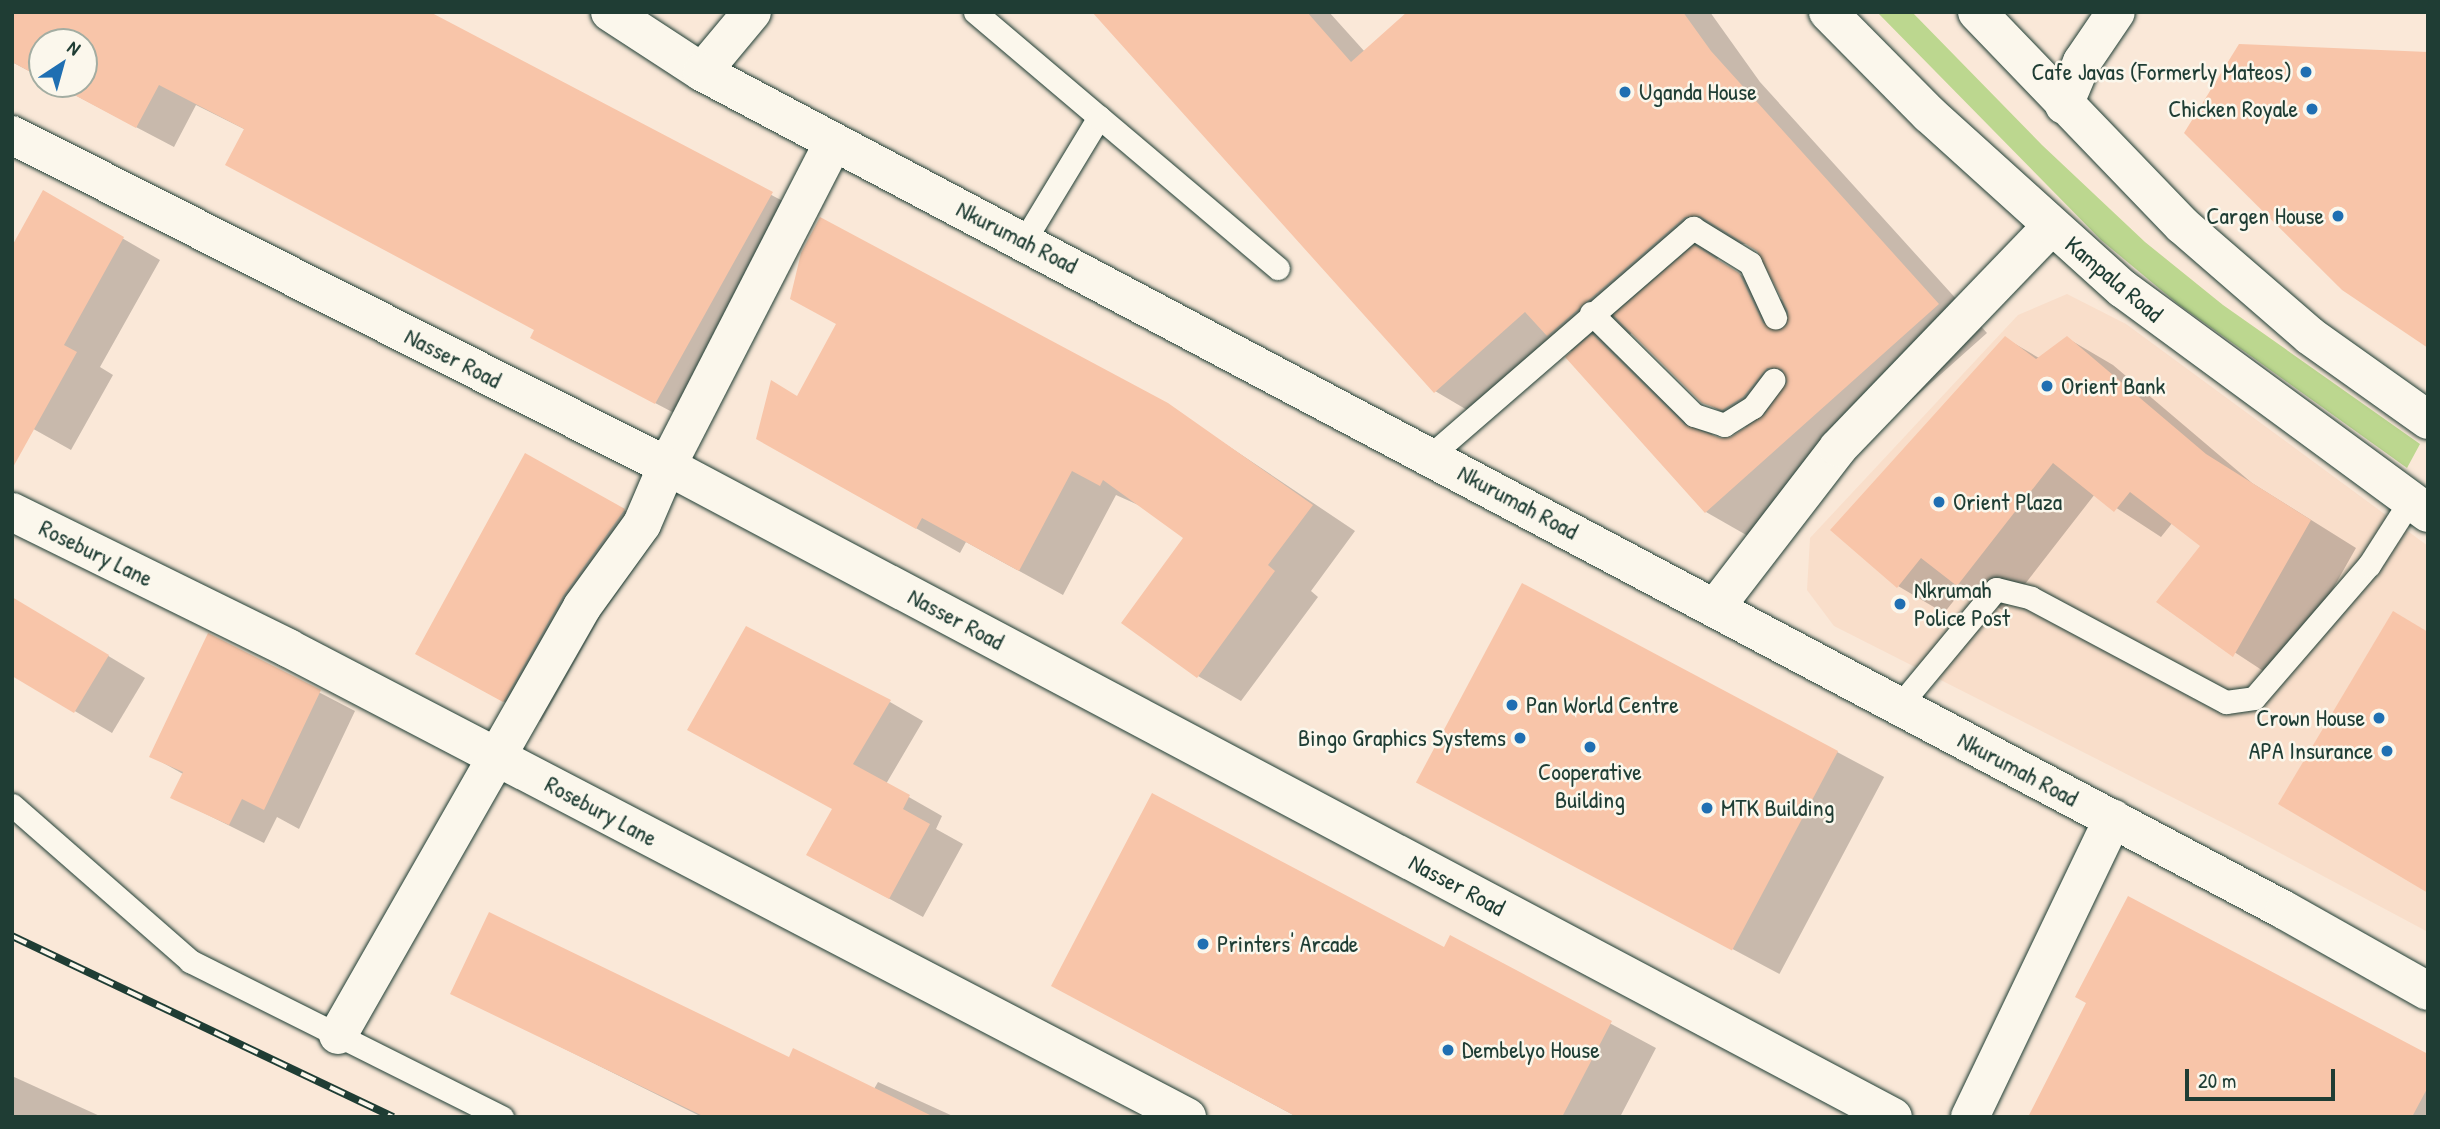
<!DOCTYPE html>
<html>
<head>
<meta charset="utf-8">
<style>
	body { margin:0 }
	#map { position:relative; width:2440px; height:1129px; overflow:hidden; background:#fae8d8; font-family:"Patrick Hand",sans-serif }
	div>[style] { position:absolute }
	.built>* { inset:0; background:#f9deca }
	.green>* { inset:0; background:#bcd78f }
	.shadow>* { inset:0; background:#0003; transform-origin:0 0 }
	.building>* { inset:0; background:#f8c5a9; transform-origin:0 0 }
	.roads { filter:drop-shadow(0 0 2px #1f3d34) drop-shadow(0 0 2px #1f3d34) }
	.lane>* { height:23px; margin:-11.5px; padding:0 11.5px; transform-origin:11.5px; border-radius:11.5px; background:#fbf7ec }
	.street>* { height:38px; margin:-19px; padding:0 19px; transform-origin:19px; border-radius:19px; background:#fbf7ec }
	.secondary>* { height:38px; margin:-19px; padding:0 19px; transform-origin:19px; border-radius:19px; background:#fbf7ec }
	.primary>* { height:38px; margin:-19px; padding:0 19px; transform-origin:19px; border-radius:19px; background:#fbf7ec }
	.rail>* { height:8px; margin-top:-4px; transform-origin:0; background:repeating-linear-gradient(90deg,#fbf7ec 0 16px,#1f3d34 0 32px); box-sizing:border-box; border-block:2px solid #1f3d34 }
	.dots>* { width:19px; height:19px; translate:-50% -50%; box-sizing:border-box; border:4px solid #fbf7ec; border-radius:50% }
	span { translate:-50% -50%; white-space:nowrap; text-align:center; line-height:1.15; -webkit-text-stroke:5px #fbf7ec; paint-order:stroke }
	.poi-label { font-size:24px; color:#1f3d34 }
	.right { translate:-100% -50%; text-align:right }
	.left { translate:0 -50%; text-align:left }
	.street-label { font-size:24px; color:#1f3d34 }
	.frame { position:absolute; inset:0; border:14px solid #1f3d34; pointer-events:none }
	.north { position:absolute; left:28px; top:28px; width:70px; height:70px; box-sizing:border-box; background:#fbf7ec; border:2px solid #a3ada2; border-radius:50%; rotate:36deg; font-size:19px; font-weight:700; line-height:28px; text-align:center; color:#1f3d34 }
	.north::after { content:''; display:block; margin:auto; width:24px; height:32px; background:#1f6fb2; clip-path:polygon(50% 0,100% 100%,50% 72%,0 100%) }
	.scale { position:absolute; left:2185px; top:1069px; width:150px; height:32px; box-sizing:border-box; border:4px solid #1f3d34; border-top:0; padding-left:9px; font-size:21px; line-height:24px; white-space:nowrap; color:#1f3d34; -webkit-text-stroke:5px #fbf7ec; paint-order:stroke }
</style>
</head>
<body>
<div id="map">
	<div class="built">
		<div style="clip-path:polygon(2067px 294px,2126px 324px,2428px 546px,2428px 932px,2233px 828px,1834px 626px,1807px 590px,1810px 538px,2018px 315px)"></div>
	</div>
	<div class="green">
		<div style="clip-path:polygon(1877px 12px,1912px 12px,2042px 145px,2145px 242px,2223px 305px,2420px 444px,2407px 468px,2178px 304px,2101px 240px)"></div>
	</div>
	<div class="shadow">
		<div style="clip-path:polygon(12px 12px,427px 12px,809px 215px,693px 423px,532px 338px,536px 330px,246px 130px,196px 105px,174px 147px,54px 84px,84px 84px,84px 42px,42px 42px,42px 78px,12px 62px)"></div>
		<div style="clip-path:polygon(evenodd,1094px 12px,1329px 12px,1365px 52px,1410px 12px,1710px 12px,1760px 82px,1987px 333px,1755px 540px,1706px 512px,1567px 346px,1484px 420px,1435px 391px,1094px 12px,1734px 244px,1748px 244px,1759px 250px,1784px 301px,1716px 260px,1734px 244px,1094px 12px,1633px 332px,1703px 401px,1748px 428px,1732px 439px,1717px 439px,1641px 364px,1614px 348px,1633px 332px)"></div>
		<div style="clip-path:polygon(44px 193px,160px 260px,100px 367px,113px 375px,71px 450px,12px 417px)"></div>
		<div style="clip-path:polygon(2005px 338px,2039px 358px,2067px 338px,2113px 365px,2252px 483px,2356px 548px,2280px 682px,2158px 602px,2202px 545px,2173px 522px,2161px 537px,2095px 494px,2004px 611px,1964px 588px,1944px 613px,1898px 586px)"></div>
		<div style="clip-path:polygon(798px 398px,1167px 405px,1355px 531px,1311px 591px,1318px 597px,1241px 701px,1198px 676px,1186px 538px,1145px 508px,1116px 495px,1063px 595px,966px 542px,960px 553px,802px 464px)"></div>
		<div style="clip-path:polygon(624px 510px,661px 531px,600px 617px,541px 722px,455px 675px)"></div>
		<div style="left:1523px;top:585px;width:409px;height:223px;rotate:28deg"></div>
		<div style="clip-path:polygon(12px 598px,145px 678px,112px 733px,12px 674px)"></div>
		<div style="clip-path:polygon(209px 635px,355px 711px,299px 829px,277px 817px,264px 843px,172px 797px,183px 774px,151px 756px)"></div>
		<div style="clip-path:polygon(890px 702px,923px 721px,886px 784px,942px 816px,936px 829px,963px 844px,923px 917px,842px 873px,834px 809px,723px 749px)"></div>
		<div style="clip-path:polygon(1451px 938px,1656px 1048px,1620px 1117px,1297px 1117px,1053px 986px,1445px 949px)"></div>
		<div style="clip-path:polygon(452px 993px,790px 1059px,874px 1089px,878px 1082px,955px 1117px,702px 1117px)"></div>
		<div style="clip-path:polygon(2428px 1056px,2428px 1117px,2029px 1117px)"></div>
		<div style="clip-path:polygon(12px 1076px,102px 1117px,12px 1117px)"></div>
	</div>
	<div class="building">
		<div style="clip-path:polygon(12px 12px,430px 12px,773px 192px,655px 404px,530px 338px,534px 330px,225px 165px,244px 129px,159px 85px,136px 128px,54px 84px,84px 84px,84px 42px,42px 42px,42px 78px,12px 62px)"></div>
		<div style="clip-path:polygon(1092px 12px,1307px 12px,1351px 62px,1407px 12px,1683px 12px,1711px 51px,1939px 304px,1705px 513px,1565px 357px,1592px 334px,1685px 425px,1720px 438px,1731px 437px,1764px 415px,1787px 382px,1782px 369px,1767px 368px,1743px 397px,1722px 410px,1702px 403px,1613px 315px,1694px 245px,1739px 273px,1763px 323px,1780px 330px,1787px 324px,1788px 311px,1757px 251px,1700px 216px,1685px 217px,1547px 336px,1525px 312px,1434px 393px)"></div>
		<div style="clip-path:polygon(2239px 44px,2428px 52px,2428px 348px,2342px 290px,2184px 133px)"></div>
		<div style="clip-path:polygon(43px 190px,124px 237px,64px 345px,77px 352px,12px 469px,12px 246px)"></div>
		<div style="clip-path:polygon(820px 217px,1168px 403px,1313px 505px,1268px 565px,1275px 571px,1197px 678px,1121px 623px,1183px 538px,1103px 480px,1100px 486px,1072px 471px,1019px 571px,922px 518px,916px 529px,756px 439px,771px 380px,797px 396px,836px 324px,790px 299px,801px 253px)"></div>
		<div style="clip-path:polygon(2005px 336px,2036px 359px,2067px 336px,2206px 454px,2311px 520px,2233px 657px,2156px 602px,2200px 546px,2130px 492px,2114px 512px,2053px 463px,1957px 586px,1921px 558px,1897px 588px,1830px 530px)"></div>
		<div style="clip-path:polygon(525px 453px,625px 509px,563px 596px,503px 702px,415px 654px)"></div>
		<div style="left:1522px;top:583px;width:358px;height:226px;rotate:28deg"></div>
		<div style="clip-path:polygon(12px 597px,109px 655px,74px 713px,12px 676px)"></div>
		<div style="clip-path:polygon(2393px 611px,2428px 632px,2428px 893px,2278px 804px)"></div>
		<div style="clip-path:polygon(746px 626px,891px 700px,853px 764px,910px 795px,903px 809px,930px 824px,889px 899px,806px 855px,832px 809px,687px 730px)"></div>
		<div style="clip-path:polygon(208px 633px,321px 690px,264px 810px,242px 799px,229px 825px,170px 798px,183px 772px,149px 757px)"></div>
		<div style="clip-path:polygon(1152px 793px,1444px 947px,1450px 935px,1612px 1021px,1562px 1117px,1297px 1117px,1051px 986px)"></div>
		<div style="clip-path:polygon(2128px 896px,2428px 1054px,2428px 1087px,2412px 1117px,2028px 1117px,2086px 1003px,2075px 997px)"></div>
		<div style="clip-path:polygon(489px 912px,789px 1057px,793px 1048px,934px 1117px,705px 1117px,450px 994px)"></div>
	</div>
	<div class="roads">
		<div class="lane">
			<div style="left:975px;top:12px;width:162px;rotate:40.3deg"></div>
			<div style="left:1099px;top:117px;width:143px;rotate:121.2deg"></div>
			<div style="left:1099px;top:117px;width:234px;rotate:40.2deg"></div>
			<div style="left:1591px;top:313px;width:145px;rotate:44.7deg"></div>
			<div style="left:1694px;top:415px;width:32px;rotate:18deg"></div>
			<div style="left:1724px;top:425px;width:34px;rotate:-32deg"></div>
			<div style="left:1753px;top:407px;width:34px;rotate:-53deg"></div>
			<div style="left:1431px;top:455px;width:347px;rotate:-40.9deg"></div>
			<div style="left:1693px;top:228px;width:67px;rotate:31.6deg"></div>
			<div style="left:1750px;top:263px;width:60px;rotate:65.2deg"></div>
			<div style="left:1899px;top:706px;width:152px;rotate:-50.3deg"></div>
			<div style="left:1996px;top:589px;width:36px;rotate:14deg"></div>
			<div style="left:2031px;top:598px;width:221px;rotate:28.1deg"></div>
			<div style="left:2226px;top:702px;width:28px;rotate:-8deg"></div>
			<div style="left:2254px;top:698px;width:176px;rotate:-49.2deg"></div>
			<div style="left:2369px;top:565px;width:76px;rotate:-57.4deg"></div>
			<div style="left:12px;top:805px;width:237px;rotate:41.2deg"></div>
			<div style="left:190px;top:961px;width:349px;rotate:26.6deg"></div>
		</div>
		<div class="street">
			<div style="left:702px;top:72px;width:78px;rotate:-50.2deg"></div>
			<div style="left:2064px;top:105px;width:47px;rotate:-67.3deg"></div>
			<div style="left:2082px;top:62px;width:60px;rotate:-55.8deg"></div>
			<div style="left:12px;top:512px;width:308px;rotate:26.2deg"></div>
			<div style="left:288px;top:648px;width:1014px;rotate:27.55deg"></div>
			<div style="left:338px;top:1035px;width:493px;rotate:-60.3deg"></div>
			<div style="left:582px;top:607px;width:102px;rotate:-54.1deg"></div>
			<div style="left:642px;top:524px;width:63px;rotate:-66.7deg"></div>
			<div style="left:667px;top:466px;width:363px;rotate:-62.8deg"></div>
			<div style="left:1970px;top:1117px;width:331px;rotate:-64.4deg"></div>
		</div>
		<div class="secondary">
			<div style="left:610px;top:12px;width:110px;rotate:33.1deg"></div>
			<div style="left:702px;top:72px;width:1790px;rotate:27.91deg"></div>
			<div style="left:2284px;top:910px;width:165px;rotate:29.4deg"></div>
			<div style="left:12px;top:135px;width:734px;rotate:26.81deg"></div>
			<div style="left:667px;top:466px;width:1388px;rotate:27.97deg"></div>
			<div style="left:1715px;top:608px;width:202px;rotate:-52.4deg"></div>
			<div style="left:1838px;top:448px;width:307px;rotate:-46.1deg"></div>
		</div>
		<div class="primary">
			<div style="left:1828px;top:12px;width:144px;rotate:45.3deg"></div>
			<div style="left:1929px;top:114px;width:261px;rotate:42.1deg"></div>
			<div style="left:2123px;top:289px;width:378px;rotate:36.3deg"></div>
			<div style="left:1977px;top:12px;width:296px;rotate:46.1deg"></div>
			<div style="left:2182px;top:225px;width:169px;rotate:40.9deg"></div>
			<div style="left:2310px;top:336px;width:145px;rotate:35.4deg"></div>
		</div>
	</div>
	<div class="rail">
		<div style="left:12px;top:936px;width:422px;rotate:25.4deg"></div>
	</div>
	<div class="dots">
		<div style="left:2306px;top:72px;background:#1f6fb2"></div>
		<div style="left:1625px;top:92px;background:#1f6fb2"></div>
		<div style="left:2312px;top:109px;background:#1f6fb2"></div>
		<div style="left:2338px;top:216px;background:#1f6fb2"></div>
		<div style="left:2047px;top:386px;background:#1f6fb2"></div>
		<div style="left:1939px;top:502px;background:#1f6fb2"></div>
		<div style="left:1900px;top:604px;background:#1f6fb2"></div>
		<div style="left:1512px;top:705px;background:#1f6fb2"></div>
		<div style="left:2379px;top:718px;background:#1f6fb2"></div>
		<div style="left:1520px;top:738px;background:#1f6fb2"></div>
		<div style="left:1590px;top:747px;background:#1f6fb2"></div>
		<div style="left:2387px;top:751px;background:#1f6fb2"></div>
		<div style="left:1707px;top:808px;background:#1f6fb2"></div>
		<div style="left:1203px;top:944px;background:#1f6fb2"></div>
		<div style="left:1448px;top:1050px;background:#1f6fb2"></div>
	</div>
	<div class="poi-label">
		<span class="right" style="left:2292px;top:72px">Cafe Javas (Formerly Mateos)</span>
		<span class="left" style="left:1639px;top:92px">Uganda House</span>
		<span class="right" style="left:2298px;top:109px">Chicken Royale</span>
		<span class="right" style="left:2324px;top:216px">Cargen House</span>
		<span class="left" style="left:2061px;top:386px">Orient Bank</span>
		<span class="left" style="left:1953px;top:502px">Orient Plaza</span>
		<span class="left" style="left:1914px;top:604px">Nkrumah<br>Police Post</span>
		<span class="left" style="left:1526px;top:705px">Pan World Centre</span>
		<span class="right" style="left:2365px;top:718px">Crown House</span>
		<span class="right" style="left:1506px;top:738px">Bingo Graphics Systems</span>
		<span class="right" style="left:2373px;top:751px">APA Insurance</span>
		<span style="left:1590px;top:786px">Cooperative<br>Building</span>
		<span class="left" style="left:1721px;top:808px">MTK Building</span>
		<span class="left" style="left:1217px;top:944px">Printers' Arcade</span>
		<span class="left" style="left:1462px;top:1050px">Dembelyo House</span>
	</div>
	<div class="street-label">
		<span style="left:1017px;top:237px;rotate:27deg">Nkurumah Road</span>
		<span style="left:2114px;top:279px;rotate:40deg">Kampala Road</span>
		<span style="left:453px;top:358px;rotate:27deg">Nasser Road</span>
		<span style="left:1518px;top:502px;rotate:28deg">Nkurumah Road</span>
		<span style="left:96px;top:553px;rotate:26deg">Rosebury Lane</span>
		<span style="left:956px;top:619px;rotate:28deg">Nasser Road</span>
		<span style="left:2018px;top:769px;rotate:28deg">Nkurumah Road</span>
		<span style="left:601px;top:811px;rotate:28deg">Rosebury Lane</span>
		<span style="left:1457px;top:885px;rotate:28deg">Nasser Road</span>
	</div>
	<div class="frame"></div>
	<div class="north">N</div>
	<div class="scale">20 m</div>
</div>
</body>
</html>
